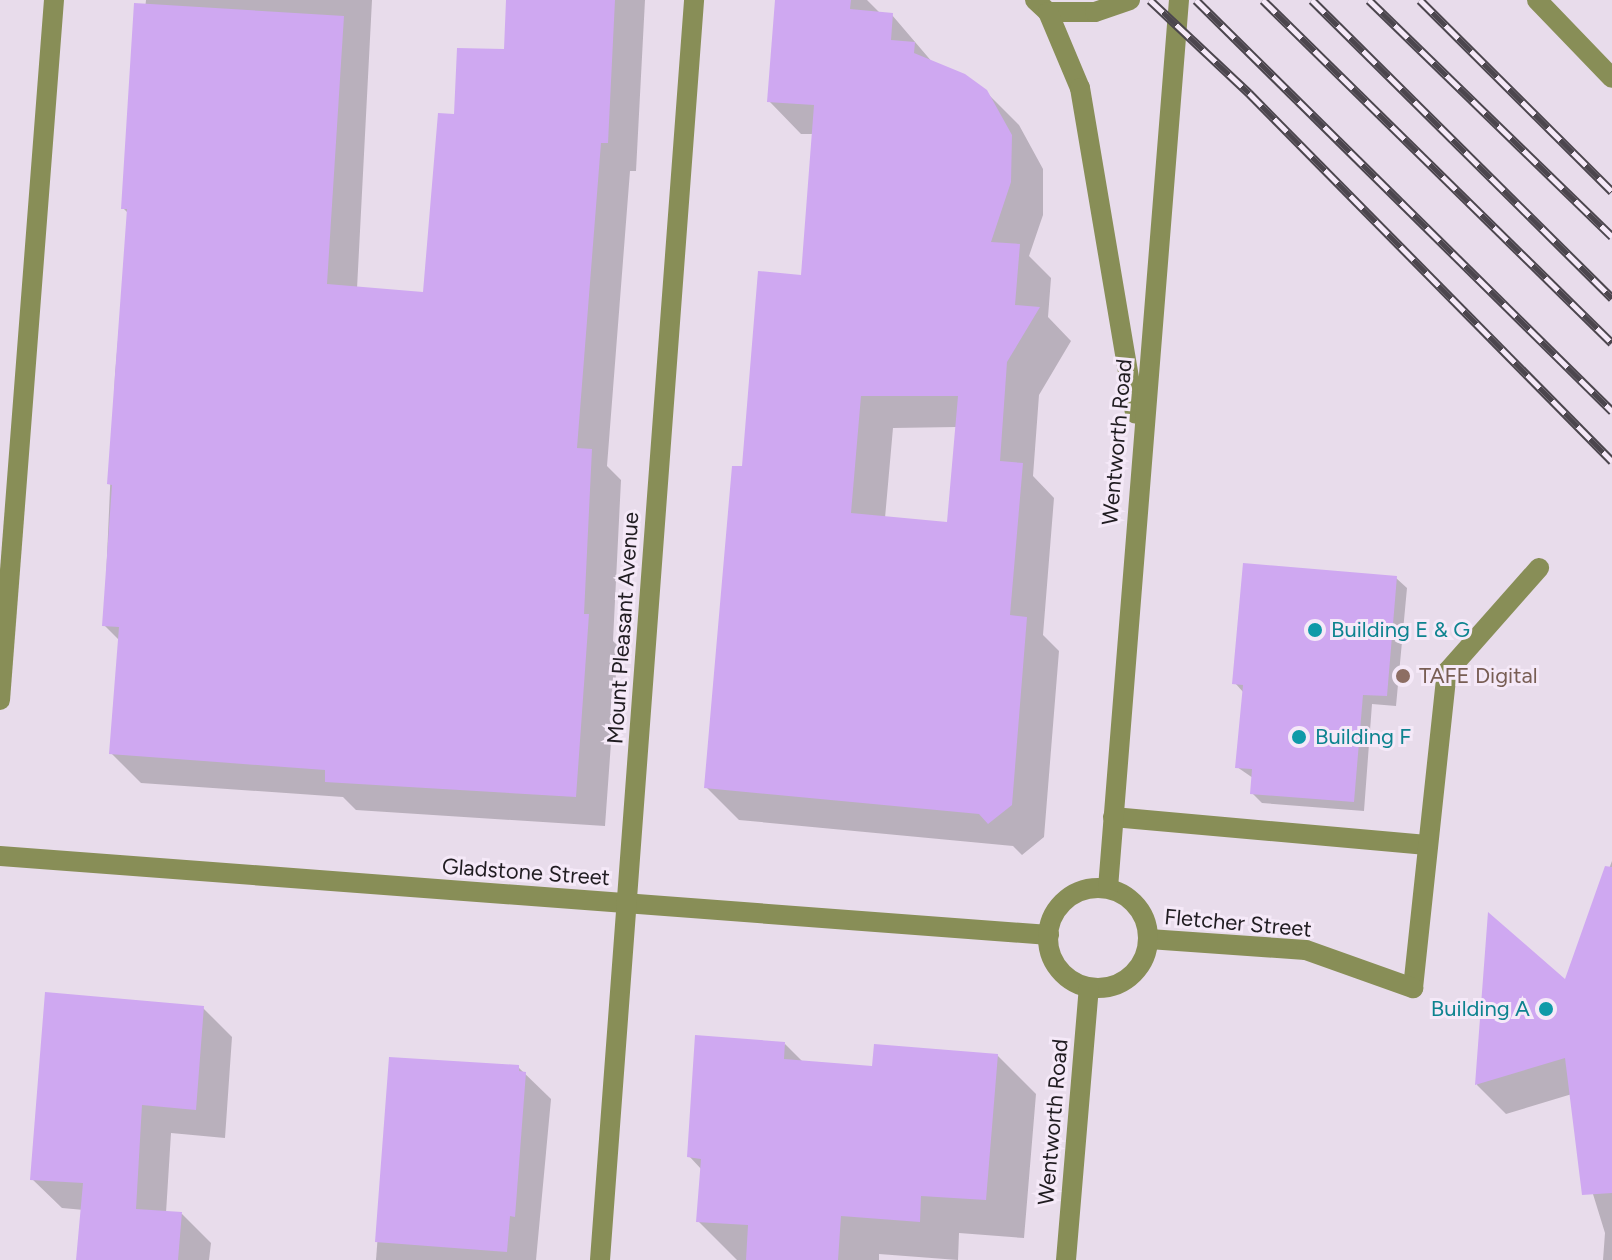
<!DOCTYPE html>
<html>
<head>
<meta charset="utf-8">
<style>
	body { margin:0 }
	#map { position:relative; width:1612px; height:1260px; overflow:hidden; background:#e8dceb; font-family:Figtree,sans-serif }
	div>[style] { position:absolute }
	.shadow>* { inset:0; background:#0003 }
	.building>* { inset:0; background:#cfa8f1 }
	.service>* { height:20px; margin:-10px; padding:0 10px; transform-origin:10px; border-radius:10px; background:#888e57 }
	.minor>* { height:20px; margin:-10px; padding:0 10px; transform-origin:10px; border-radius:10px; background:#888e57 }
	.tertiary>* { height:20px; margin:-10px; padding:0 10px; transform-origin:10px; border-radius:10px; background:#888e57 }
	.tertiary>.ring { margin:-10px; padding:0; box-sizing:content-box; background:none; border:20px solid #888e57; border-radius:50% }
	.rail>* { height:9px; margin-top:-4.5px; transform-origin:0; background:repeating-linear-gradient(90deg,#f5e9f8 0 18px,#4c464e 0 36px); box-sizing:border-box; border-block:2px solid #4c464e }
	.dots>* { width:22px; height:22px; translate:-50% -50%; box-sizing:border-box; border:4px solid #f5e9f8; border-radius:50% }
	span { translate:-50% -50%; white-space:nowrap; text-align:center; line-height:1.15; -webkit-text-stroke:6px #f5e9f8; paint-order:stroke }
	.street-label { font-size:22px; color:#201c21 }
	.culture-label { font-size:22px; color:#0d838f }
	.left { translate:0 -50%; text-align:left }
	.right { translate:-100% -50%; text-align:right }
	.education-label { font-size:22px; color:#785e54 }
</style>
</head>
<body>
<div id="map">
	<div class="shadow">
		<div style="clip-path:polygon(146px 0,372px 0,357px 289px,425px 294px,456px 116px,506px 51px,508px 0,645px 0,636px 171px,630px 171px,607px 466px,621px 480px,613px 641px,618px 646px,605px 826px,356px 810px,343px 797px,141px 783px,111px 753px,120px 641px,104px 625px,115px 375px,129px 214px,123px 208px)"></div>
		<div style="clip-path:polygon(evenodd,777px 0,867px 0,881px 14px,892px 15px,933px 63px,986px 92px,1019px 125px,1043px 169px,1043px 215px,1029px 256px,1051px 278px,1048px 317px,1071px 341px,1039px 395px,1033px 476px,1054px 498px,1043px 635px,1059px 651px,1044px 837px,1022px 855px,1013px 846px,739px 820px,706px 787px,744px 469px,802px 277px,814px 134px,801px 134px,769px 101px,777px 0,957px 427px,949px 524px,885px 518px,893px 428px,957px 427px)"></div>
		<div style="clip-path:polygon(1396px 578px,1407px 588px,1396px 706px,1372px 704px,1364px 811px,1262px 803px,1252px 793px,1253px 778px,1237px 767px,1244px 693px,1235px 683px)"></div>
		<div style="clip-path:polygon(1612px 861px,1612px 1260px,1603px 1260px,1605px 1233px,1580px 1152px,1572px 1094px,1506px 1114px,1477px 1085px,1490px 916px,1566px 983px)"></div>
		<div style="clip-path:polygon(203px 1008px,232px 1037px,225px 1138px,171px 1133px,166px 1213px,182px 1214px,211px 1243px,209px 1260px,81px 1260px,84px 1210px,62px 1208px,32px 1179px)"></div>
		<div style="clip-path:polygon(785px 1044px,803px 1062px,874px 1068px,997px 1055px,1036px 1094px,1024px 1238px,959px 1233px,958px 1260px,879px 1254px,879px 1260px,737px 1260px,698px 1221px,702px 1170px,689px 1156px)"></div>
		<div style="clip-path:polygon(391px 1060px,518px 1067px,551px 1099px,536px 1260px,376px 1260px)"></div>
	</div>
	<div class="building">
		<div style="clip-path:polygon(506px 0,615px 0,608px 143px,601px 143px,577px 448px,592px 449px,584px 614px,589px 614px,576px 797px,325px 782px,325px 770px,109px 754px,119px 627px,102px 626px,112px 485px,107px 484px,127px 209px,121px 209px,134px 3px,344px 16px,327px 284px,423px 292px,438px 113px,454px 114px,457px 48px,504px 49px)"></div>
		<div style="clip-path:polygon(evenodd,775px 0,851px 0,850px 9px,893px 13px,891px 40px,915px 42px,914px 53px,965px 74px,987px 90px,1012px 135px,1011px 182px,991px 242px,1020px 244px,1015px 305px,1040px 307px,1007px 362px,1000px 461px,1023px 463px,1010px 615px,1027px 617px,1012px 805px,988px 824px,979px 814px,704px 788px,732px 466px,742px 466px,758px 271px,801px 275px,814px 105px,767px 102px,775px 0,861px 396px,958px 396px,947px 522px,851px 513px,861px 396px)"></div>
		<div style="clip-path:polygon(1243px 563px,1397px 576px,1387px 696px,1363px 695px,1354px 802px,1250px 794px,1252px 769px,1235px 768px,1243px 685px,1232px 684px)"></div>
		<div style="clip-path:polygon(1605px 866px,1612px 867px,1612px 1193px,1582px 1195px,1565px 1058px,1475px 1085px,1488px 912px,1565px 979px)"></div>
		<div style="clip-path:polygon(45px 992px,204px 1006px,196px 1110px,142px 1105px,136px 1209px,182px 1212px,178px 1260px,76px 1260px,83px 1183px,30px 1180px)"></div>
		<div style="clip-path:polygon(695px 1035px,785px 1042px,784px 1059px,872px 1066px,874px 1044px,998px 1054px,986px 1200px,921px 1196px,920px 1222px,841px 1216px,838px 1260px,746px 1260px,748px 1225px,696px 1222px,701px 1159px,687px 1157px)"></div>
		<div style="clip-path:polygon(389px 1057px,519px 1065px,519px 1071px,526px 1072px,515px 1217px,510px 1216px,507px 1252px,375px 1242px)"></div>
	</div>
	<div class="service">
		<div style="left:1113px;top:817px;width:315px;rotate:5.1deg"></div>
		<div style="left:1413px;top:988px;width:318px;rotate:-83.9deg"></div>
		<div style="left:1447px;top:672px;width:139px;rotate:-48.5deg"></div>
	</div>
	<div class="minor">
		<div style="left:1035px;top:0;width:18px;rotate:43deg"></div>
		<div style="left:1048px;top:12px;width:47px"></div>
		<div style="left:1095px;top:12px;width:37px;rotate:-19deg"></div>
		<div style="left:1537px;top:0;width:108px;rotate:46.1deg"></div>
		<div style="left:0;top:700px;width:702px;rotate:-85.59deg"></div>
		<div style="left:0;top:856px;width:1052px;rotate:4.31deg"></div>
		<div style="left:1149px;top:939px;width:157px;rotate:4deg"></div>
		<div style="left:1306px;top:950px;width:114px;rotate:19.6deg"></div>
		<div style="left:600px;top:1260px;width:1264px;rotate:-85.73deg"></div>
	</div>
	<div class="tertiary">
		<div style="left:1048px;top:12px;width:82px;rotate:67.2deg"></div>
		<div style="left:1080px;top:88px;width:330px;rotate:80.4deg"></div>
		<div class="ring" style="left:1048px;top:888px;width:80px;height:80px"></div>
		<div style="left:1108px;top:888px;width:891px;rotate:-85.43deg"></div>
		<div style="left:1066px;top:1260px;width:273px;rotate:-85.2deg"></div>
	</div>
	<div class="rail">
		<div style="left:1150px;top:0;width:136px;rotate:43.2deg"></div>
		<div style="left:1249px;top:93px;width:517px;rotate:45.39deg"></div>
		<div style="left:1196px;top:0;width:585px;rotate:44.65deg"></div>
		<div style="left:1263px;top:0;width:489px;rotate:44.5deg"></div>
		<div style="left:1312px;top:0;width:423px;rotate:44.8deg"></div>
		<div style="left:1369px;top:0;width:339px;rotate:44.2deg"></div>
		<div style="left:1420px;top:0;width:271px;rotate:44.9deg"></div>
	</div>
	<div class="dots">
		<div style="left:1315px;top:630px;background:#0f9aa8"></div>
		<div style="left:1403px;top:676px;background:#8d6e63"></div>
		<div style="left:1299px;top:737px;background:#0f9aa8"></div>
		<div style="left:1546px;top:1009px;background:#0f9aa8"></div>
	</div>
	<div class="street-label">
		<span style="left:1117px;top:442px;rotate:-85deg">Wentworth Road</span>
		<span style="left:623px;top:628px;rotate:-86deg">Mount Pleasant Avenue</span>
		<span style="left:526px;top:872px;rotate:4deg">Gladstone Street</span>
		<span style="left:1238px;top:923px;rotate:5deg">Fletcher Street</span>
		<span style="left:1053px;top:1122px;rotate:-85deg">Wentworth Road</span>
	</div>
	<div class="culture-label">
		<span class="left" style="left:1331px;top:630px">Building E &amp; G</span>
		<span class="left" style="left:1315px;top:737px">Building F</span>
		<span class="right" style="left:1530px;top:1009px">Building A</span>
	</div>
	<div class="education-label">
		<span class="left" style="left:1419px;top:676px">TAFE Digital</span>
	</div>
</div>
</body>
</html>
